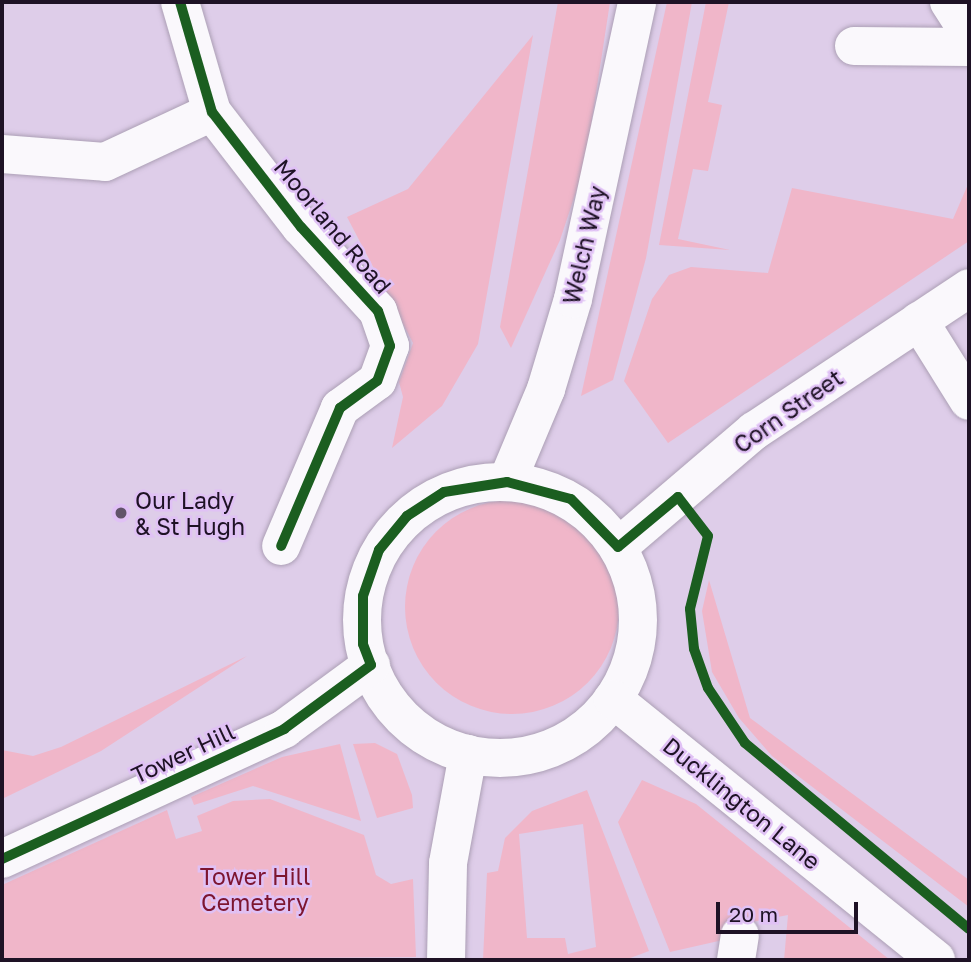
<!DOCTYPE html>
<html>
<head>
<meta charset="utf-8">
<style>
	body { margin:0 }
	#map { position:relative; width:971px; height:962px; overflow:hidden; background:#decde9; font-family:"Golos Text",sans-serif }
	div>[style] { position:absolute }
	.green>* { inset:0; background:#f0b6c9 }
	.round { border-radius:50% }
	.roads { filter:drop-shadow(0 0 2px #ac9fb5) drop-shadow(0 0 2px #ac9fb5) }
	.minor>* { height:38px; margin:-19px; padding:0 19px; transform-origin:19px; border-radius:19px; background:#faf8fc }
	.major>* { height:38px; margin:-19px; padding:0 19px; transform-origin:19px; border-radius:19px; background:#faf8fc }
	.major>.ring { margin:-19px; padding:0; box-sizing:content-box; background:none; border:38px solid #faf8fc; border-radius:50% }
	.cycleway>* { height:10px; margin:-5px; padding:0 5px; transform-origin:5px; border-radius:5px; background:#1b5e20 }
	.dots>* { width:19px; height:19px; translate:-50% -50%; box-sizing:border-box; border:4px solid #e0c1f5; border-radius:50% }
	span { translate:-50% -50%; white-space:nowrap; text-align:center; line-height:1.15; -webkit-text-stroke:5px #e0c1f5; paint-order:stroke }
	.street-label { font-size:23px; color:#1e1225 }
	.poi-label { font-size:23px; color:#1e1225 }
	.left { translate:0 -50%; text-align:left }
	.park-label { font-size:23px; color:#7d1530 }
	.frame { position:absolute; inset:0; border:4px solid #1e1225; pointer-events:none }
	.scale { position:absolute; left:716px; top:902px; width:142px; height:32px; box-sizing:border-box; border:4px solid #1e1225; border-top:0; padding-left:9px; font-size:21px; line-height:24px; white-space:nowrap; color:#1e1225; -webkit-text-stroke:5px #e0c1f5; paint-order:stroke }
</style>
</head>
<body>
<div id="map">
	<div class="green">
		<div style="clip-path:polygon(558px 2px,610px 2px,585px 165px,560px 240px,511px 348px,500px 327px)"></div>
		<div style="clip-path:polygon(667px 2px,692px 2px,646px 258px,613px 380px,581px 396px)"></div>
		<div style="clip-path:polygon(706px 2px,729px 2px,708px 102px,722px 105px,708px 171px,693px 169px,678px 239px,730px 250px,659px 245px)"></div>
		<div style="clip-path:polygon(533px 35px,478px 344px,442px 406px,392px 448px,403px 397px,399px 382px,413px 343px,347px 217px,408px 189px)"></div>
		<div style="clip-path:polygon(969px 182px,969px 241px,668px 443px,624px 381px,652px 299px,669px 275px,691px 267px,768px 273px,792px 188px,953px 219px)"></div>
		<div class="round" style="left:405px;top:500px;width:214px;height:214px"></div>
		<div style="clip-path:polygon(709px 580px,750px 718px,969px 880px,969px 907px,772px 756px,739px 718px,712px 672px,702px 611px)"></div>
		<div style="clip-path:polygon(247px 656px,101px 751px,2px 799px,2px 750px,33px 756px,61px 747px)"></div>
		<div style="clip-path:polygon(375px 743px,397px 754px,412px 795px,413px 808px,377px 818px,353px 744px)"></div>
		<div style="clip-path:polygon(340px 744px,361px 821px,253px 786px,194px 805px,191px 797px,282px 757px)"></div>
		<div style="clip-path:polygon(642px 780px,696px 804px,890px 960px,784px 960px,788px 915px,722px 928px,723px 940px,670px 952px,618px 822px)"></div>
		<div style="clip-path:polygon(evenodd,587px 790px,649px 951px,625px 960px,483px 960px,487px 873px,498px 871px,505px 838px,532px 811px,587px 790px,583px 824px,596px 947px,568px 954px,565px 938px,527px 938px,519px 834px,583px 824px)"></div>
		<div style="clip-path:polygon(270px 799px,364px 835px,376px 875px,391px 884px,413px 879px,416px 957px,2px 960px,2px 885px,167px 810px,176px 839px,202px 831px,197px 816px,233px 801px)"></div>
	</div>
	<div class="roads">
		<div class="minor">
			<div style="left:180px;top:2px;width:115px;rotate:73.8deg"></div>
			<div style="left:212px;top:112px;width:145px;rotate:52.3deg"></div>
			<div style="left:301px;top:227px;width:114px;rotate:47.5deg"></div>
			<div style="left:378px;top:311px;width:37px;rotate:71deg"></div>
			<div style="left:390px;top:346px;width:37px;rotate:110deg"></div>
			<div style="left:377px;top:381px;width:46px;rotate:143.9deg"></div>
			<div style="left:340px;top:408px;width:150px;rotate:113.1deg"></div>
			<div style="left:949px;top:2px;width:37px;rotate:57deg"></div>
			<div style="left:854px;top:46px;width:115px;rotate:0.5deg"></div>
			<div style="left:2px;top:154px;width:103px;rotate:4.4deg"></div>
			<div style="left:105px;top:162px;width:118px;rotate:-25deg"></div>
			<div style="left:919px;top:321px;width:94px;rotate:58deg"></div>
			<div style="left:507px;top:482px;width:101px;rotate:-67.2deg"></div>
			<div style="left:546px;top:389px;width:94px;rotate:-73.3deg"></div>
			<div style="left:573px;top:299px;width:304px;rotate:-77.8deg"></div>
			<div style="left:618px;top:547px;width:179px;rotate:-40.5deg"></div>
			<div style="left:754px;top:431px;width:258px;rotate:-33.6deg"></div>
			<div style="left:736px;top:960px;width:25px;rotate:-81deg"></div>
		</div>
		<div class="major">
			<div class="ring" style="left:362px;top:482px;width:238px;height:238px"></div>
			<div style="left:613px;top:699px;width:415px;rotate:38.9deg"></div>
			<div style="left:2px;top:859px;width:311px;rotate:-24.7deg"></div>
			<div style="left:284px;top:729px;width:108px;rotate:-36.3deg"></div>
			<div style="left:446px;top:960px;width:97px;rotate:-88.8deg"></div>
			<div style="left:448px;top:863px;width:111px;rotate:-79.6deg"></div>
		</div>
	</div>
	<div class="cycleway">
		<div style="left:180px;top:2px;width:115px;rotate:73.8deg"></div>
		<div style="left:212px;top:112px;width:145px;rotate:52.3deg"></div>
		<div style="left:301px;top:227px;width:114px;rotate:47.5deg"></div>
		<div style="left:378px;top:311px;width:37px;rotate:71deg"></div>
		<div style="left:390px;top:346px;width:37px;rotate:110deg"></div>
		<div style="left:377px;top:381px;width:46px;rotate:143.9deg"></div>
		<div style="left:340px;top:408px;width:150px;rotate:113.1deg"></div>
		<div style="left:2px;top:859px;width:311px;rotate:-24.7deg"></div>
		<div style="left:284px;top:729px;width:108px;rotate:-36.3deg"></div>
		<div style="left:371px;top:665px;width:22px;rotate:-111deg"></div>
		<div style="left:363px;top:644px;width:48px;rotate:-90deg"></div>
		<div style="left:363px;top:596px;width:49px;rotate:-70.8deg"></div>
		<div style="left:379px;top:550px;width:44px;rotate:-50.5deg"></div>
		<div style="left:407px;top:516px;width:44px;rotate:-33deg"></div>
		<div style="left:444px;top:492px;width:64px;rotate:-9deg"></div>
		<div style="left:507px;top:482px;width:66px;rotate:14.9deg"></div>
		<div style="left:571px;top:499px;width:67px;rotate:45.6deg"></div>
		<div style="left:618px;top:547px;width:78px;rotate:-39.8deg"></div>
		<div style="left:678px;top:497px;width:49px;rotate:52.4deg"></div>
		<div style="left:708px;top:536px;width:75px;rotate:103.9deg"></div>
		<div style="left:690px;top:609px;width:40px;rotate:84.3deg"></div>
		<div style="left:694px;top:649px;width:41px;rotate:70.3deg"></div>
		<div style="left:708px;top:688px;width:66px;rotate:56.1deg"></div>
		<div style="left:745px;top:743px;width:291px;rotate:39.7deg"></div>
	</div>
	<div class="dots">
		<div style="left:121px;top:513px;background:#61536a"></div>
	</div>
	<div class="street-label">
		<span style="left:333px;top:226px;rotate:50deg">Moorland Road</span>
		<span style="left:584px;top:245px;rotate:-77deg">Welch Way</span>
		<span style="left:788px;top:411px;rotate:-35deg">Corn Street</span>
		<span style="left:183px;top:753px;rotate:-25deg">Tower Hill</span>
		<span style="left:742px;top:803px;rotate:39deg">Ducklington Lane</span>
	</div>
	<div class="poi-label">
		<span class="left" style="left:135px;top:513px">Our Lady<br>&amp; St Hugh</span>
	</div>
	<div class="park-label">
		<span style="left:255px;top:889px">Tower Hill<br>Cemetery</span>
	</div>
	<div class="frame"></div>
	<div class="scale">20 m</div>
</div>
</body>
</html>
